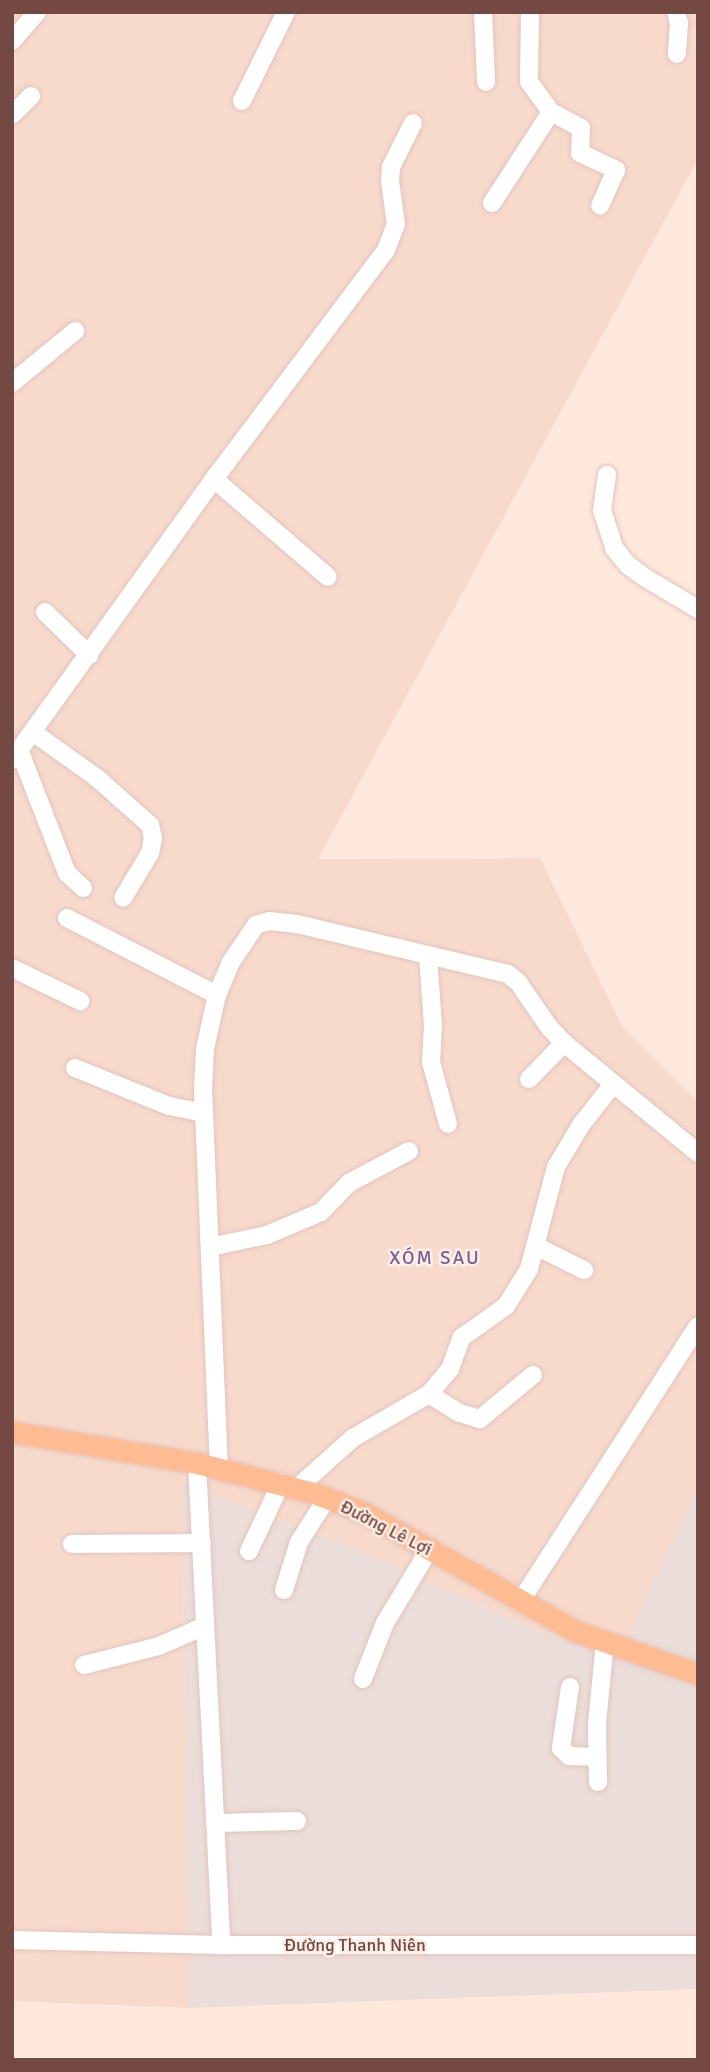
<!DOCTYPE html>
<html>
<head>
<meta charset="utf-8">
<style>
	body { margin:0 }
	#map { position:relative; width:710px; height:2072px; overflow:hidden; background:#fee8dc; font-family:Signika,sans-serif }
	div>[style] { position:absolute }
	.residential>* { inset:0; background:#f8dacd }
	.industrial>* { inset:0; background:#ebddd9 }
	.roads { filter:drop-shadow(0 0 2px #e4c4bb) drop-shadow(0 0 2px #e4c4bb) }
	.minor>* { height:18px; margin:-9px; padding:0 9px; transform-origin:9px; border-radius:9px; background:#fff }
	.major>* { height:21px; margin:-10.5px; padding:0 10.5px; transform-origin:10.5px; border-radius:10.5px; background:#ffbb92 }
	span { translate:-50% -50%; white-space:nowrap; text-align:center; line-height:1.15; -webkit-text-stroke:5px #ffeee4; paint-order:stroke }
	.street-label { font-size:18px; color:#754943 }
	.neighbourhood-label { font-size:19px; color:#765e99; letter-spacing:2px }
	.frame { position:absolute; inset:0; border:14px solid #754943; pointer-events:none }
</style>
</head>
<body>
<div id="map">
	<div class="residential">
		<div style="clip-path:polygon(12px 12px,698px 12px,698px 159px,318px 859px,540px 858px,622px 1026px,698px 1102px,698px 1489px,619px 1658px,542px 1633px,340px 1542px,182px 1485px,189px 2008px,12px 2001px)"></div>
	</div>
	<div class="industrial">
		<div style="clip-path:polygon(182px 1484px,340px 1542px,542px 1633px,618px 1658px,698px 1489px,698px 1989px,189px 2008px)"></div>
	</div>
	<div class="roads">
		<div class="minor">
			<div style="left:483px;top:12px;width:70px;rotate:87.5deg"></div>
			<div style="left:676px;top:12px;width:11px;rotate:75deg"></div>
			<div style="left:679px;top:23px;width:31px;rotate:94deg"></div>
			<div style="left:12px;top:41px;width:38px;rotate:-49deg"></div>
			<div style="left:242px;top:101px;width:99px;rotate:-63.7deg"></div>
			<div style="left:551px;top:112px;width:34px;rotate:28deg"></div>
			<div style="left:581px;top:128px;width:25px;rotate:92deg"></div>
			<div style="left:580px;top:153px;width:40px;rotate:25deg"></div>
			<div style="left:616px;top:170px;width:39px;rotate:114deg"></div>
			<div style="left:12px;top:115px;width:27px;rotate:-45deg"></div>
			<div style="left:492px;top:203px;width:108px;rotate:-57deg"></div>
			<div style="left:551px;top:112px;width:37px;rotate:-126deg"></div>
			<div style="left:529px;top:82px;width:70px;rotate:-89.2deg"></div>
			<div style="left:12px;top:383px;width:82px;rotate:-39.5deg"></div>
			<div style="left:607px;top:475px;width:35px;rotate:98deg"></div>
			<div style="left:602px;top:510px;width:40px;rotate:72deg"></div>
			<div style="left:614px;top:548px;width:22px;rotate:51deg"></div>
			<div style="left:628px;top:565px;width:20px;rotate:37deg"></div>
			<div style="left:644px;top:577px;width:63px;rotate:30.7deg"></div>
			<div style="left:214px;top:479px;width:150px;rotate:40.7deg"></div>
			<div style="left:45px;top:612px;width:62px;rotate:44.3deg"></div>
			<div style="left:34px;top:733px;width:77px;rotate:35.5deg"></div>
			<div style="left:97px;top:778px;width:71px;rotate:41.6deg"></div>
			<div style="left:150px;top:825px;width:13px;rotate:77deg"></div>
			<div style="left:153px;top:838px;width:15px;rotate:101deg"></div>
			<div style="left:150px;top:853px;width:52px;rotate:121deg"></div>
			<div style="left:20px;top:752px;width:130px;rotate:68.8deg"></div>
			<div style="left:67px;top:873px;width:22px;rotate:43deg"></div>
			<div style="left:12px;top:760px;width:346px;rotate:-54.3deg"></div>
			<div style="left:214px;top:479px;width:286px;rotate:-53.1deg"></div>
			<div style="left:386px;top:250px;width:28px;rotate:-69deg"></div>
			<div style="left:396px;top:224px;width:43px;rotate:-97.9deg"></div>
			<div style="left:390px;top:181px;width:14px;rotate:-86deg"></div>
			<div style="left:391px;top:167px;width:49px;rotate:-63.4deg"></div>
			<div style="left:67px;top:918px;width:169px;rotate:27.2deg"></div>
			<div style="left:428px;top:956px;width:69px;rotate:85.9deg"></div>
			<div style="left:433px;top:1025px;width:37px;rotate:93deg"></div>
			<div style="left:431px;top:1062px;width:64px;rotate:74.7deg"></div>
			<div style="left:12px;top:968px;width:76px;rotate:25.9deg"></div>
			<div style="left:75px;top:1068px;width:101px;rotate:22deg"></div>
			<div style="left:169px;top:1106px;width:36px;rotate:11deg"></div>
			<div style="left:529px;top:1079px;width:50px;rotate:-45.8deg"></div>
			<div style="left:536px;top:1246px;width:54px;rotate:26.6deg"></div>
			<div style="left:210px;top:1247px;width:58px;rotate:-11.9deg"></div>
			<div style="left:267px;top:1235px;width:59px;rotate:-23.1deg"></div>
			<div style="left:321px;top:1212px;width:40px;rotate:-46deg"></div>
			<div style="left:349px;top:1183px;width:68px;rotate:-28.1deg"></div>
			<div style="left:429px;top:1394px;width:36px;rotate:32deg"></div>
			<div style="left:460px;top:1413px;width:21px;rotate:17deg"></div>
			<div style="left:480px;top:1419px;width:69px;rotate:-39.7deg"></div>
			<div style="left:197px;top:1463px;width:483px;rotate:87.1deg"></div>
			<div style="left:219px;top:1470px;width:380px;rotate:-92.4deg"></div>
			<div style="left:203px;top:1090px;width:41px;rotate:-87.2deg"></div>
			<div style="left:205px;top:1049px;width:55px;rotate:-77.5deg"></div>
			<div style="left:217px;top:995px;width:36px;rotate:-67deg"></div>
			<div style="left:231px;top:962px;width:45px;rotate:-56deg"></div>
			<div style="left:256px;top:925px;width:14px;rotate:-17deg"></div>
			<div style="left:269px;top:921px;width:28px;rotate:6deg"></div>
			<div style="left:297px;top:924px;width:217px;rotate:13.3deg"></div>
			<div style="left:508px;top:974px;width:13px;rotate:39deg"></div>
			<div style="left:518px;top:982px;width:55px;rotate:55.4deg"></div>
			<div style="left:549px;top:1027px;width:22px;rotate:47deg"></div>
			<div style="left:564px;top:1043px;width:173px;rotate:39.4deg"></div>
			<div style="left:297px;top:1488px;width:75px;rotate:-41.8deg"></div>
			<div style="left:353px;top:1438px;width:88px;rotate:-30.1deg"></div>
			<div style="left:429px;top:1394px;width:33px;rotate:-50deg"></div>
			<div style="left:450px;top:1369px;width:33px;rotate:-70deg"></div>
			<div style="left:461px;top:1338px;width:55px;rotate:-35.4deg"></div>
			<div style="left:506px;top:1306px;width:44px;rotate:-58.1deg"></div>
			<div style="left:529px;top:1269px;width:106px;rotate:-75.2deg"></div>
			<div style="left:556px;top:1167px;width:49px;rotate:-59.2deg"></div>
			<div style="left:581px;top:1125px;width:52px;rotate:-52deg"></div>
			<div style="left:72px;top:1544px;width:130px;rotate:-0.4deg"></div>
			<div style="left:249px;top:1551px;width:75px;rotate:-64.8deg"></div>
			<div style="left:284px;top:1590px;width:50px;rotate:-72.6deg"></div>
			<div style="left:299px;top:1542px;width:52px;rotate:-57.5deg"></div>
			<div style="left:520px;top:1602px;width:328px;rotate:-57.2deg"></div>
			<div style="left:84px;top:1665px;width:77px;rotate:-14.2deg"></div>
			<div style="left:159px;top:1646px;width:50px;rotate:-23.5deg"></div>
			<div style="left:363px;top:1679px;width:60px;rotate:-68.6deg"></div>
			<div style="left:385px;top:1623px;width:85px;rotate:-58.9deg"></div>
			<div style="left:570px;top:1687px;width:62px;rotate:98.4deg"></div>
			<div style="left:561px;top:1748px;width:11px;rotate:45deg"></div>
			<div style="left:569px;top:1756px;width:27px;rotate:2deg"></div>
			<div style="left:598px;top:1782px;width:58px;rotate:-91deg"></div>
			<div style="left:597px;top:1724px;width:83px;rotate:-84.5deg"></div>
			<div style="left:215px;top:1823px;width:82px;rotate:-1.4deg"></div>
			<div style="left:12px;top:1940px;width:209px;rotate:1.4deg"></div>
			<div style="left:221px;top:1945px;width:477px"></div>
		</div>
		<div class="major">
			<div style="left:12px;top:1432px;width:188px;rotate:9.5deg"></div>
			<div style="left:197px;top:1463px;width:121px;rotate:14.4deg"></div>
			<div style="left:314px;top:1493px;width:55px;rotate:21.4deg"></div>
			<div style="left:365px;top:1513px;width:241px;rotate:29.3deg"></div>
			<div style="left:575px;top:1631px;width:130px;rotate:19.3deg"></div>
		</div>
	</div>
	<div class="street-label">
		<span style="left:386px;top:1528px;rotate:27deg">Đường Lê Lợi</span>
		<span style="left:355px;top:1945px">Đường Thanh Niên</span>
	</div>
	<div class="neighbourhood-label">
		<span style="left:435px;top:1259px">XÓM SAU</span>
	</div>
	<div class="frame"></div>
</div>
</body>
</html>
